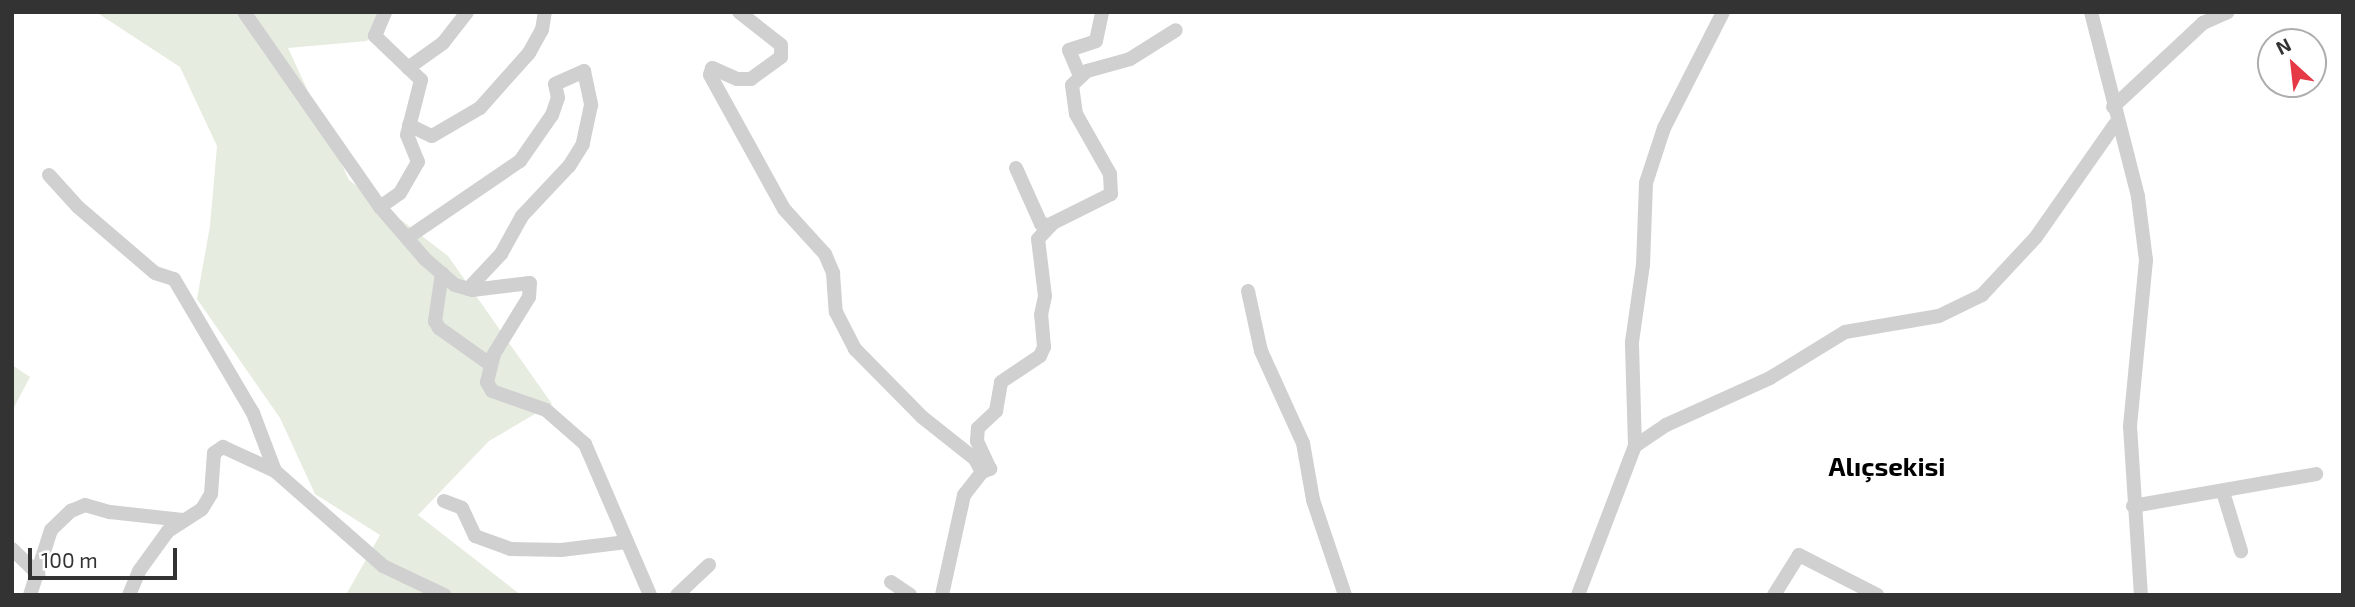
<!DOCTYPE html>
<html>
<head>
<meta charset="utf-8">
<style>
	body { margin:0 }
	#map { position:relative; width:2355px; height:607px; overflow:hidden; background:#fff; font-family:"Exo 2",sans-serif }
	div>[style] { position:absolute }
	.green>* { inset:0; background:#e6ecdf }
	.minor>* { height:14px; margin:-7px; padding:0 7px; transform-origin:7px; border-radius:7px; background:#d0d0d0 }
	span { translate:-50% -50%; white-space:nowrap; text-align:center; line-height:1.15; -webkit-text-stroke:7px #fff; paint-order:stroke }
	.neighbourhood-label { font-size:26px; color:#000; font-weight:700 }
	.frame { position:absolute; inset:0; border:14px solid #333; pointer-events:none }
	.north { position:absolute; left:2257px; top:28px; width:70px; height:70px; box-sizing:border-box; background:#fff; border:2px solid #adadad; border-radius:50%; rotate:333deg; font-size:19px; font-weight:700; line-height:28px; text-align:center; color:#333 }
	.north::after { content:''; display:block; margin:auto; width:24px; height:32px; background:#e63946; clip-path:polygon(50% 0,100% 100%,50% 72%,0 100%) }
	.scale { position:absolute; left:28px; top:548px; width:149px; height:32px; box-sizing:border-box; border:4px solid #333; border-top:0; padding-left:9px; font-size:21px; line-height:24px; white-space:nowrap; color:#333; -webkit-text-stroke:5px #fff; paint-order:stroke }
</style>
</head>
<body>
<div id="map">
	<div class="green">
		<div style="clip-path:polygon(96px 12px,386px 12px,367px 41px,288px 48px,349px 180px,448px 256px,552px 404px,489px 441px,418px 515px,521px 595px,347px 593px,380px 535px,315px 494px,280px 418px,197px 299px,210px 226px,217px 146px,180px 67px)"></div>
		<div style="clip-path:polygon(12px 365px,30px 377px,12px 411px)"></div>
	</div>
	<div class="minor">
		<div style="left:244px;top:12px;width:238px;rotate:55.1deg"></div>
		<div style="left:380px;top:207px;width:69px;rotate:49.1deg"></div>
		<div style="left:425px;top:259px;width:40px;rotate:41deg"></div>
		<div style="left:455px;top:285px;width:18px;rotate:16deg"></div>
		<div style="left:472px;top:290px;width:58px;rotate:-6.9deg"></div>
		<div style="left:530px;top:283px;width:14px;rotate:94deg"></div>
		<div style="left:529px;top:297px;width:67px;rotate:121.6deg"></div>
		<div style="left:494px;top:354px;width:29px;rotate:104deg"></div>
		<div style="left:487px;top:382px;width:10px;rotate:61deg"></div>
		<div style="left:492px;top:391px;width:57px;rotate:19.4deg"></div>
		<div style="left:546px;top:410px;width:52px;rotate:41.1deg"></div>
		<div style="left:585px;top:444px;width:164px;rotate:66.7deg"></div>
		<div style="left:739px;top:12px;width:53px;rotate:38.2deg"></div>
		<div style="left:781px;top:45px;width:12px;rotate:90deg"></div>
		<div style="left:781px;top:57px;width:37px;rotate:144deg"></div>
		<div style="left:751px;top:79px;width:14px;rotate:180deg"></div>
		<div style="left:737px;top:79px;width:27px;rotate:-156deg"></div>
		<div style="left:712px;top:68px;width:7px;rotate:106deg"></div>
		<div style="left:710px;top:75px;width:153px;rotate:61.1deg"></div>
		<div style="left:784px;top:209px;width:61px;rotate:47.7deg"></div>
		<div style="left:825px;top:254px;width:21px;rotate:67deg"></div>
		<div style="left:833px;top:273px;width:39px;rotate:86deg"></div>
		<div style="left:836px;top:312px;width:42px;rotate:62.8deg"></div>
		<div style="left:855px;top:349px;width:95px;rotate:45.4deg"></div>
		<div style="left:922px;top:417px;width:68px;rotate:38.4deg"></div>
		<div style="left:975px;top:459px;width:15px;rotate:62deg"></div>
		<div style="left:982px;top:472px;width:29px;rotate:128deg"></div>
		<div style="left:964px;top:495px;width:102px;rotate:102.4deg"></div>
		<div style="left:2091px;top:12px;width:191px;rotate:75.7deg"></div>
		<div style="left:2138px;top:197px;width:64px;rotate:82.8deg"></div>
		<div style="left:2146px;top:260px;width:167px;rotate:95.5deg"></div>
		<div style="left:2130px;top:426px;width:169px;rotate:86.3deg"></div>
		<div style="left:408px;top:68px;width:43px;rotate:-35.5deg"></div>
		<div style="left:443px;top:43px;width:39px;rotate:-52deg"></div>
		<div style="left:1080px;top:76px;width:28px;rotate:-113deg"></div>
		<div style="left:1069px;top:50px;width:28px;rotate:-18deg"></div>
		<div style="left:1096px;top:41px;width:30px;rotate:-78deg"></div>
		<div style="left:2113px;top:107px;width:123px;rotate:-43deg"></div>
		<div style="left:2203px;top:23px;width:27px;rotate:-24deg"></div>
		<div style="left:409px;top:125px;width:25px;rotate:26deg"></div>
		<div style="left:432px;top:136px;width:56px;rotate:-30.3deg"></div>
		<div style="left:480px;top:108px;width:74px;rotate:-48.3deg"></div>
		<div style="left:529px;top:53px;width:26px;rotate:-61deg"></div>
		<div style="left:542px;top:30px;width:18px;rotate:-81deg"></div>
		<div style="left:1016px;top:168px;width:61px;rotate:65.9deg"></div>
		<div style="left:1041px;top:224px;width:10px;rotate:6deg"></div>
		<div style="left:49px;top:175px;width:43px;rotate:47.8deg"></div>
		<div style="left:78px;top:207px;width:101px;rotate:40.6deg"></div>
		<div style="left:155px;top:273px;width:20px;rotate:18deg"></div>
		<div style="left:174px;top:279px;width:156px;rotate:59.5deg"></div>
		<div style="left:253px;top:413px;width:62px;rotate:69.2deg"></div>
		<div style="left:380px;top:207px;width:24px;rotate:-35deg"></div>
		<div style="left:400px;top:193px;width:36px;rotate:-60deg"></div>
		<div style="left:418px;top:162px;width:29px;rotate:-112deg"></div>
		<div style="left:407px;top:135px;width:57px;rotate:-75.7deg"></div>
		<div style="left:421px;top:80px;width:64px;rotate:-136.3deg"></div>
		<div style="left:375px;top:36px;width:26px;rotate:-67deg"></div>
		<div style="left:407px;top:238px;width:137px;rotate:-34.3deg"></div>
		<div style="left:520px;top:161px;width:56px;rotate:-55.2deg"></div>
		<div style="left:552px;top:115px;width:18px;rotate:-71deg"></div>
		<div style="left:558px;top:98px;width:14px;rotate:-102deg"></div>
		<div style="left:555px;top:84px;width:32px;rotate:-24deg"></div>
		<div style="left:584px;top:71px;width:35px;rotate:78deg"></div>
		<div style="left:591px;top:105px;width:40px;rotate:102deg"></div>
		<div style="left:583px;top:144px;width:26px;rotate:122deg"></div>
		<div style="left:569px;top:166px;width:69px;rotate:133.2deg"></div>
		<div style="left:522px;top:216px;width:43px;rotate:118.9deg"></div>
		<div style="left:501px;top:254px;width:48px;rotate:133.3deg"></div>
		<div style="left:442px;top:273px;width:49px;rotate:98.3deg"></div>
		<div style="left:435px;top:321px;width:8px;rotate:60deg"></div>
		<div style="left:439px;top:328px;width:64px;rotate:35.4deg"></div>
		<div style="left:1248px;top:291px;width:61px;rotate:77.8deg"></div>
		<div style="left:1261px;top:351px;width:101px;rotate:65.5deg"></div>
		<div style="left:1303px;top:443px;width:58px;rotate:80deg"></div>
		<div style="left:1313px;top:500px;width:100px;rotate:71.4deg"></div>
		<div style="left:1635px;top:446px;width:104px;rotate:-91.7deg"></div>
		<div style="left:1632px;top:342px;width:78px;rotate:-81.9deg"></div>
		<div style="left:1643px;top:265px;width:82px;rotate:-87.9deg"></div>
		<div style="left:1646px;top:183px;width:58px;rotate:-71.9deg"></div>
		<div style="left:1664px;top:128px;width:130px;rotate:-63deg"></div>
		<div style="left:982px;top:472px;width:9px;rotate:-21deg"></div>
		<div style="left:990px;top:469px;width:31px;rotate:-115deg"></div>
		<div style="left:977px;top:441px;width:13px;rotate:-86deg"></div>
		<div style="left:978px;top:428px;width:25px;rotate:-43deg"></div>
		<div style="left:996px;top:411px;width:29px;rotate:-80deg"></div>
		<div style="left:1001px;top:382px;width:47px;rotate:-33.7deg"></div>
		<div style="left:1040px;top:356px;width:10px;rotate:-66deg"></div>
		<div style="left:1044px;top:347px;width:32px;rotate:-95deg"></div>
		<div style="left:1041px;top:315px;width:19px;rotate:-78deg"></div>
		<div style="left:1045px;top:296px;width:57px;rotate:-97deg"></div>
		<div style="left:1038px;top:239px;width:22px;rotate:-47deg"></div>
		<div style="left:1053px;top:223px;width:65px;rotate:-26.6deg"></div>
		<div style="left:1111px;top:194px;width:20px;rotate:-93deg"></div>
		<div style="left:1110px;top:174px;width:69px;rotate:-119.5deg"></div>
		<div style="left:1076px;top:114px;width:29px;rotate:-98deg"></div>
		<div style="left:1072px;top:85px;width:21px;rotate:-43deg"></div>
		<div style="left:1087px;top:71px;width:45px;rotate:-15.6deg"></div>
		<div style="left:1130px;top:59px;width:54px;rotate:-32.2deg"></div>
		<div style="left:2223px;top:492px;width:62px;rotate:73deg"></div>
		<div style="left:444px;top:501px;width:19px;rotate:21deg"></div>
		<div style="left:462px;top:508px;width:31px;rotate:65deg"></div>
		<div style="left:475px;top:536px;width:37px;rotate:20deg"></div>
		<div style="left:510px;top:549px;width:51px;rotate:1.1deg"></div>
		<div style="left:561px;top:550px;width:66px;rotate:-6.9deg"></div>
		<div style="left:2133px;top:506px;width:186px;rotate:-9.9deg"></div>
		<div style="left:12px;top:549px;width:37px;rotate:44deg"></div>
		<div style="left:891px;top:582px;width:23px;rotate:34deg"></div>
		<div style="left:30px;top:595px;width:68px;rotate:-72.1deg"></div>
		<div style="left:51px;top:530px;width:28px;rotate:-44deg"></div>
		<div style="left:71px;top:511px;width:15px;rotate:-23deg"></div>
		<div style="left:85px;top:505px;width:26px;rotate:16deg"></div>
		<div style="left:110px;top:512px;width:73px;rotate:6.3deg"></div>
		<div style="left:129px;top:595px;width:26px;rotate:-67deg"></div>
		<div style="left:139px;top:571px;width:49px;rotate:-54.1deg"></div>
		<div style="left:168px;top:531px;width:40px;rotate:-32.9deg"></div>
		<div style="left:202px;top:509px;width:17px;rotate:-59deg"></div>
		<div style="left:211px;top:494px;width:41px;rotate:-85.8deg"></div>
		<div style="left:214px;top:453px;width:11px;rotate:-34deg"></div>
		<div style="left:223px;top:447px;width:57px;rotate:24.8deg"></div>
		<div style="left:275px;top:471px;width:144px;rotate:41.3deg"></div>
		<div style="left:383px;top:566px;width:68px;rotate:25.4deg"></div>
		<div style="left:677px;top:595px;width:44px;rotate:-43.2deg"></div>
		<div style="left:1578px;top:595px;width:160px;rotate:-69.1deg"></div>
		<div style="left:1635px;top:446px;width:37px;rotate:-34deg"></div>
		<div style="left:1666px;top:425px;width:114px;rotate:-24.3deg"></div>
		<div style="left:1770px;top:378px;width:88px;rotate:-31.5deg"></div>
		<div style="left:1845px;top:332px;width:95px;rotate:-9.7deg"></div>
		<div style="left:1939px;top:316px;width:48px;rotate:-26deg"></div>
		<div style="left:1982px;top:295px;width:79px;rotate:-47deg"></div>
		<div style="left:2036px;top:237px;width:138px;rotate:-55deg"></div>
		<div style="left:1774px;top:595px;width:47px;rotate:-58deg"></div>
		<div style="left:1799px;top:555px;width:88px;rotate:27.1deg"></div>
	</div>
	<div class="neighbourhood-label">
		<span style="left:1887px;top:466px">Alıçsekisi</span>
	</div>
	<div class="frame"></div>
	<div class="north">N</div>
	<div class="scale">100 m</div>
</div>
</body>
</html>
